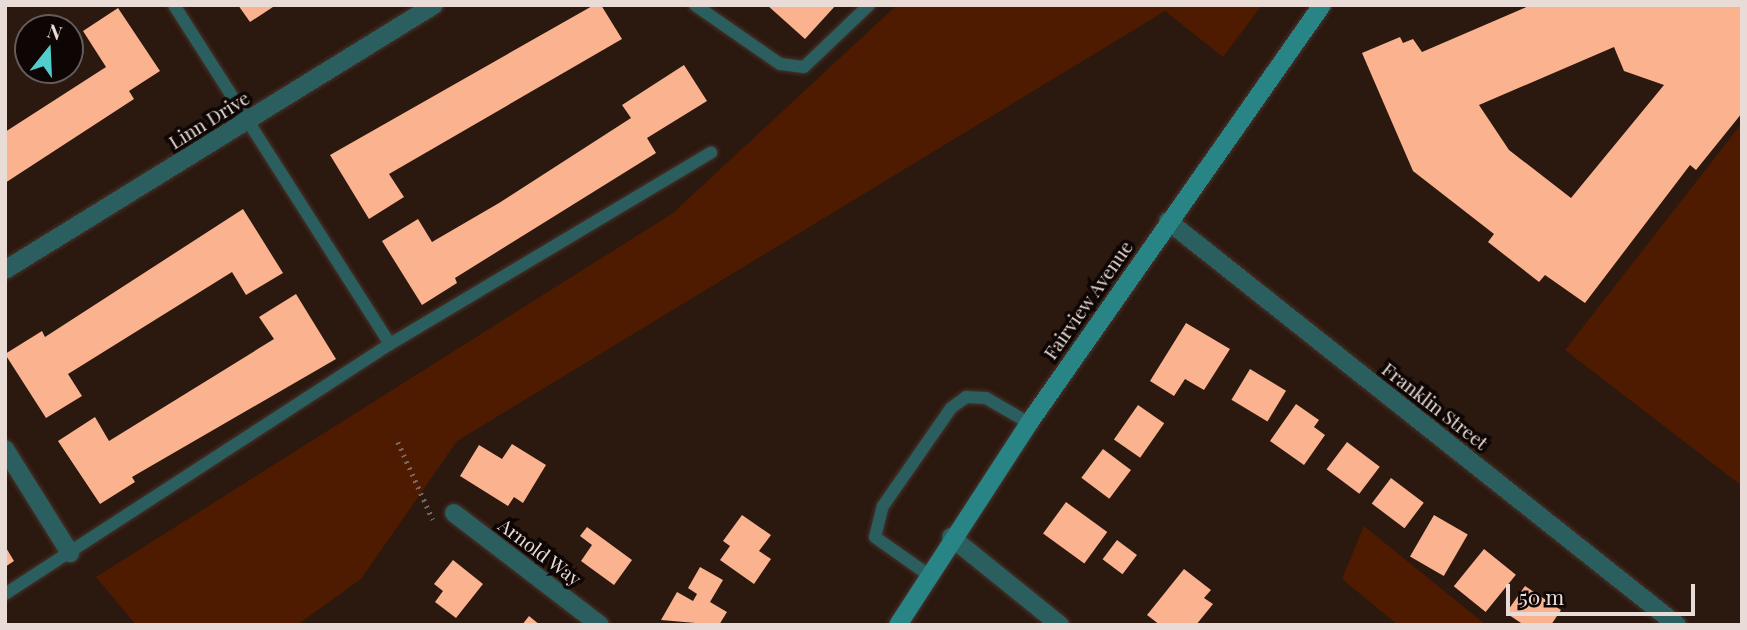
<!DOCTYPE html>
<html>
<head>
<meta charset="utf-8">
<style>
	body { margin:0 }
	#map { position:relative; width:1747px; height:630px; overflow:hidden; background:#2b180f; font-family:"Playfair Display",serif }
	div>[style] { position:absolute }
	.green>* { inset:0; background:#4e1b00 }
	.building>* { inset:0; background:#fab28f; transform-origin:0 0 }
	.path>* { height:4.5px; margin-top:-2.25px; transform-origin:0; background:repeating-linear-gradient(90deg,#78675f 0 2px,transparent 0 7px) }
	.roads { filter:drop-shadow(0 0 2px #46332b) drop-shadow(0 0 2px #46332b) }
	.service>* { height:12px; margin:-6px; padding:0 6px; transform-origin:6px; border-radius:6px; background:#2b5f5f }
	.minor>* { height:18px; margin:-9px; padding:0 9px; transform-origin:9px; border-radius:9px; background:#2b5f5f }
	.secondary>* { height:18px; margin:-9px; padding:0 9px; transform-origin:9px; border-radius:9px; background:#288485 }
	span { translate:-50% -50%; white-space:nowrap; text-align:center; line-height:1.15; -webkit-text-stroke:7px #0d0604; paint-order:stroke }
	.street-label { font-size:19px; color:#e9dbd5 }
	.frame { position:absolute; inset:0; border:7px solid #e9dbd5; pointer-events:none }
	.north { position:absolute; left:14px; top:14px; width:70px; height:70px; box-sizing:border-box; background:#0d0604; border:2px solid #655b58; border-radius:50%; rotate:18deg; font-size:19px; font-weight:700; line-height:28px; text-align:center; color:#e9dbd5 }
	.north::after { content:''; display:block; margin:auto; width:24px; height:32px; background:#52cdce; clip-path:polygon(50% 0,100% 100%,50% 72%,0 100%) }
	.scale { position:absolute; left:1506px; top:584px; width:189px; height:32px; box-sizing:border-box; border:4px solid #e9dbd5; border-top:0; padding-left:9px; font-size:21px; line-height:24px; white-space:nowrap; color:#e9dbd5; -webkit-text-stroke:5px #0d0604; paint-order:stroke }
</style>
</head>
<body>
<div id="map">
	<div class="green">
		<div style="clip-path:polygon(897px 5px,1262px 5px,1223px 57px,1165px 11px,457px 441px,361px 579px,297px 625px,136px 625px,96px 577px,673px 213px)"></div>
		<div style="clip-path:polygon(1742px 123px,1742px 486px,1565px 350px)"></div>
		<div style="clip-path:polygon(1364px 526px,1486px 625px,1398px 625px,1342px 579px)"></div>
	</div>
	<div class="building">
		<div style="clip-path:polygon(238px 5px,276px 5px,250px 22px)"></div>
		<div style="clip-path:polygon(594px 5px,601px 5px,622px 39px,389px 174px,404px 197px,369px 219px,330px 155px)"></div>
		<div style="clip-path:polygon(767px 5px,836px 5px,805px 39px)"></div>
		<div style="clip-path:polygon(evenodd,1531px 5px,1742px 5px,1742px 113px,1696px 170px,1690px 165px,1585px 303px,1545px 275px,1539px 282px,1488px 242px,1494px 234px,1413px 171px,1362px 53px,1400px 37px,1403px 43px,1413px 39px,1422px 52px,1531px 5px,1614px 47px,1624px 71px,1664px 85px,1571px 198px,1509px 150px,1479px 105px,1614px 47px)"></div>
		<div style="clip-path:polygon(118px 8px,160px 71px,129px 91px,134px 99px,5px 183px,5px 132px,106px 67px,83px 31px)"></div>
		<div style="clip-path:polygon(684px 65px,707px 101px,647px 138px,656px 153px,455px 278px,457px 283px,422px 305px,382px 241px,418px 219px,432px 242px,499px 203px,631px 118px,622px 105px)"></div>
		<div style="clip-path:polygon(243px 209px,283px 273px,246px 295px,232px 272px,68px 374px,82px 396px,46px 418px,5px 354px,42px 331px,45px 337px)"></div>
		<div style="clip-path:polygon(296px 294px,336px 359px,132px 477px,135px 482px,100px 504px,58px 441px,95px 417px,109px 441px,274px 339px,259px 317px)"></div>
		<div style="clip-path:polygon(1186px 323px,1230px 349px,1204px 390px,1185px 379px,1174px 396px,1150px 381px)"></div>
		<div style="left:1250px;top:369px;width:42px;height:36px;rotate:31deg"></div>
		<div style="clip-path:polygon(1296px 404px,1319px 420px,1314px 427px,1325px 435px,1304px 465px,1270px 441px)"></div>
		<div style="left:1138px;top:405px;width:32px;height:42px;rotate:35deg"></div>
		<div style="left:1347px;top:442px;width:41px;height:34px;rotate:37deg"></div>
		<div style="clip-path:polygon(512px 444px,546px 465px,523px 503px,514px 497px,508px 506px,460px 476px,479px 445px,502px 459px)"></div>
		<div style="left:1103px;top:449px;width:35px;height:36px;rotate:37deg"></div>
		<div style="left:1391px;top:478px;width:41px;height:32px;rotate:37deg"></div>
		<div style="left:1066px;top:502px;width:51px;height:39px;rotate:36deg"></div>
		<div style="clip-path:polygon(742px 515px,771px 535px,759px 551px,771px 559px,754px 584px,720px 560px,730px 546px,723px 541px)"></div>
		<div style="left:1434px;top:515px;width:39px;height:48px;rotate:30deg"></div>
		<div style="clip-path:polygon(587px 527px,632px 560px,614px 585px,581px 561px,592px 545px,580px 536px)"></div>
		<div style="left:1117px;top:540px;width:25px;height:24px;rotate:37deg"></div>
		<div style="clip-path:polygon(5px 546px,14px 561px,5px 567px)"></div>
		<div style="left:1484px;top:549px;width:41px;height:48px;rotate:39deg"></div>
		<div style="clip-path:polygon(453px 560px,483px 584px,456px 618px,435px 602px,443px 591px,434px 584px)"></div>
		<div style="clip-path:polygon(700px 567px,723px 580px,710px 602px,727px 612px,719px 625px,661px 620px,677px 592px,693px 601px,697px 594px,688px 588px)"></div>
		<div style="clip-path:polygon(1184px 569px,1211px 590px,1204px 598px,1213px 604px,1196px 625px,1160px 625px,1147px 615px)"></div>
		<div style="clip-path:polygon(1525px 586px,1561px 610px,1551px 625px,1524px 625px,1506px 613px)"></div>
		<div style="clip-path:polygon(529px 616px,540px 625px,522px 625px)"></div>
	</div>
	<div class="path">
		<div style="left:398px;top:442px;width:85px;rotate:65.8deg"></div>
	</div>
	<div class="roads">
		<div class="service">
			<div style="left:174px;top:5px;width:402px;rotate:57.5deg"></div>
			<div style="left:695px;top:5px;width:103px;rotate:34.8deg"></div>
			<div style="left:780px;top:64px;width:24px;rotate:7deg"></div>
			<div style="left:804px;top:67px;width:90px;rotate:-43.6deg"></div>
			<div style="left:930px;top:576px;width:67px;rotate:-144.7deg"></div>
			<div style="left:875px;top:537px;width:32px;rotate:-76deg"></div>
			<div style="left:883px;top:506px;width:119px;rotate:-55.2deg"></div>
			<div style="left:951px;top:408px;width:19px;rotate:-36deg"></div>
			<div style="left:966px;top:397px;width:20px;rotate:3deg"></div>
			<div style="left:986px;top:398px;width:50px;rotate:30.2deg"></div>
			<div style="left:5px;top:594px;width:459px;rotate:-33deg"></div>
			<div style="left:390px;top:344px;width:374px;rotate:-30.8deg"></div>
		</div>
		<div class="minor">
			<div style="left:1168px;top:221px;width:650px;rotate:38.44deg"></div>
			<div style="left:5px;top:270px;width:504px;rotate:-31.7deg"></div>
			<div style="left:5px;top:449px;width:123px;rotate:58deg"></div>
			<div style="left:454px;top:513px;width:184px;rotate:37.5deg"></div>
			<div style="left:951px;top:537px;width:140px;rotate:38.9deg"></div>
		</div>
		<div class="secondary">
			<div style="left:898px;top:625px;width:241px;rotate:-57deg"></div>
			<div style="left:1029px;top:423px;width:510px;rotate:-54.97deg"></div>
		</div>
	</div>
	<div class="street-label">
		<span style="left:209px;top:120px;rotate:-32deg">Linn Drive</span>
		<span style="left:1088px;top:300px;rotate:-55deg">Fairview Avenue</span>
		<span style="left:1435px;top:406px;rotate:38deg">Franklin Street</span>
		<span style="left:540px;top:552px;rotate:37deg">Arnold Way</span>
	</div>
	<div class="frame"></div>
	<div class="north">N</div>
	<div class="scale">50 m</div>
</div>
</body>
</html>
